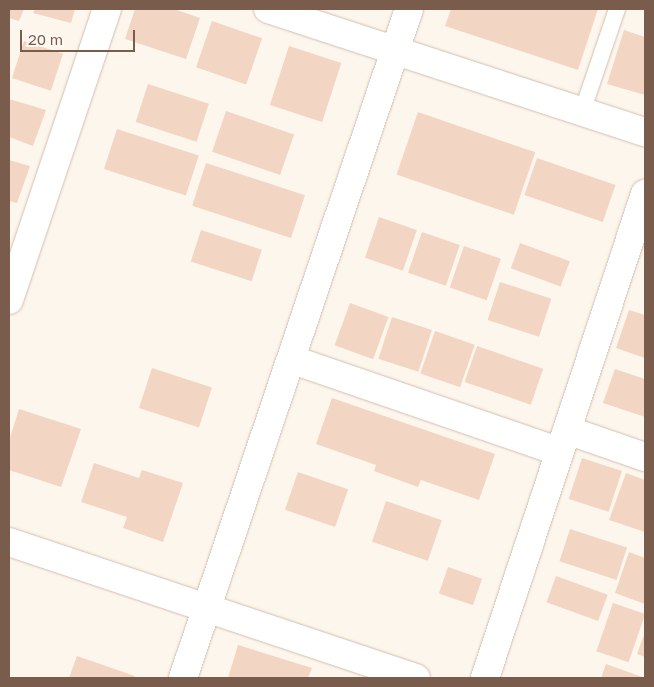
<!DOCTYPE html>
<html>
<head>
<meta charset="utf-8">
<style>
	body { margin:0 }
	#map { position:relative; width:654px; height:687px; overflow:hidden; background:#fdf6ec; font-family:"Golos Text",sans-serif }
	div>[style] { position:absolute }
	.building>* { inset:0; background:#f3d5c3; transform-origin:0 0 }
	.roads { filter:drop-shadow(0 0 1px #d1beb0) drop-shadow(0 0 1px #d1beb0) }
	.service>* { height:16px; margin:-8px; padding:0 8px; transform-origin:8px; border-radius:8px; background:#fff }
	.minor>* { height:28px; margin:-14px; padding:0 14px; transform-origin:14px; border-radius:14px; background:#fff }
	.tertiary>* { height:28px; margin:-14px; padding:0 14px; transform-origin:14px; border-radius:14px; background:#fff }
	span { translate:-50% -50%; white-space:nowrap; text-align:center; line-height:1.15; -webkit-text-stroke:4px #fffaf3; paint-order:stroke }
	.frame { position:absolute; inset:0; border:10px solid #7a5c4d; pointer-events:none }
	.scale { position:absolute; left:20px; top:30px; width:115px; height:22px; box-sizing:border-box; border:2px solid #7a5c4d; border-top:0; padding-left:6px; font-size:15px; line-height:18px; white-space:nowrap; color:#7a5c4d; -webkit-text-stroke:4px #fffaf3; paint-order:stroke }
</style>
</head>
<body>
<div id="map">
	<div class="building">
		<div style="clip-path:polygon(9px 9px,24px 9px,19px 21px,9px 18px)"></div>
		<div style="clip-path:polygon(35px 9px,75px 9px,71px 23px,33px 13px)"></div>
		<div style="clip-path:polygon(135px 9px,174px 9px,200px 18px,186px 59px,125px 39px)"></div>
		<div style="clip-path:polygon(451px 9px,598px 9px,578px 70px,445px 26px)"></div>
		<div style="left:212px;top:21px;width:53px;height:49px;rotate:19deg"></div>
		<div style="clip-path:polygon(624px 30px,645px 37px,645px 95px,607px 84px)"></div>
		<div style="left:24px;top:41px;width:41px;height:39px;rotate:18deg"></div>
		<div style="left:289px;top:46px;width:55px;height:62px;rotate:18deg"></div>
		<div style="left:148px;top:84px;width:64px;height:40px;rotate:18deg"></div>
		<div style="clip-path:polygon(9px 99px,46px 110px,33px 146px,9px 137px)"></div>
		<div style="left:226px;top:111px;width:72px;height:43px;rotate:19deg"></div>
		<div style="left:418px;top:112px;width:124px;height:66px;rotate:19deg"></div>
		<div style="left:117px;top:129px;width:86px;height:42px;rotate:18deg"></div>
		<div style="left:537px;top:158px;width:83px;height:39px;rotate:19deg"></div>
		<div style="clip-path:polygon(9px 160px,30px 166px,17px 203px,9px 201px)"></div>
		<div style="left:206px;top:163px;width:104px;height:45px;rotate:18deg"></div>
		<div style="left:379px;top:217px;width:40px;height:43px;rotate:19deg"></div>
		<div style="left:201px;top:230px;width:64px;height:33px;rotate:18deg"></div>
		<div style="left:422px;top:232px;width:40px;height:43px;rotate:19deg"></div>
		<div style="left:520px;top:243px;width:53px;height:27px;rotate:20deg"></div>
		<div style="left:464px;top:246px;width:39px;height:44px;rotate:19deg"></div>
		<div style="left:500px;top:282px;width:54px;height:40px;rotate:18deg"></div>
		<div style="left:350px;top:303px;width:41px;height:45px;rotate:20deg"></div>
		<div style="clip-path:polygon(629px 310px,645px 315px,645px 358px,616px 348px)"></div>
		<div style="left:392px;top:317px;width:42px;height:44px;rotate:18deg"></div>
		<div style="left:435px;top:331px;width:42px;height:45px;rotate:19deg"></div>
		<div style="left:477px;top:346px;width:70px;height:38px;rotate:19deg"></div>
		<div style="left:152px;top:368px;width:63px;height:42px;rotate:18deg"></div>
		<div style="clip-path:polygon(615px 369px,645px 379px,645px 417px,603px 403px)"></div>
		<div style="clip-path:polygon(332px 398px,495px 454px,479px 500px,421px 480px,418px 487px,374px 471px,376px 465px,316px 444px)"></div>
		<div style="clip-path:polygon(19px 409px,81px 429px,61px 487px,9px 470px,9px 441px)"></div>
		<div style="left:582px;top:458px;width:42px;height:43px;rotate:18deg"></div>
		<div style="clip-path:polygon(94px 463px,139px 478px,142px 470px,183px 483px,163px 542px,123px 528px,127px 517px,81px 502px)"></div>
		<div style="left:298px;top:472px;width:53px;height:40px;rotate:19deg"></div>
		<div style="clip-path:polygon(626px 473px,645px 480px,645px 532px,609px 520px)"></div>
		<div style="left:386px;top:501px;width:59px;height:43px;rotate:19deg"></div>
		<div style="left:570px;top:529px;width:60px;height:34px;rotate:18deg"></div>
		<div style="clip-path:polygon(629px 552px,645px 558px,645px 604px,615px 593px)"></div>
		<div style="left:448px;top:567px;width:36px;height:28px;rotate:19deg"></div>
		<div style="left:556px;top:576px;width:55px;height:28px;rotate:20deg"></div>
		<div style="left:613px;top:603px;width:34px;height:51px;rotate:19deg"></div>
		<div style="clip-path:polygon(645px 632px,645px 657px,637px 654px)"></div>
		<div style="clip-path:polygon(238px 645px,312px 668px,308px 678px,228px 678px)"></div>
		<div style="clip-path:polygon(77px 656px,135px 676px,134px 678px,69px 678px)"></div>
		<div style="clip-path:polygon(606px 664px,645px 678px,601px 678px)"></div>
	</div>
	<div class="roads">
		<div class="service">
			<div style="left:582px;top:112px;width:109px;rotate:-71.2deg"></div>
		</div>
		<div class="minor">
			<div style="left:268px;top:9px;width:397px;rotate:18.1deg"></div>
			<div style="left:9px;top:300px;width:307px;rotate:-71.4deg"></div>
			<div style="left:293px;top:360px;width:282px;rotate:19deg"></div>
			<div style="left:567px;top:430px;width:83px;rotate:19.1deg"></div>
			<div style="left:9px;top:542px;width:429px;rotate:18.5deg"></div>
			<div style="left:485px;top:678px;width:510px;rotate:-71.71deg"></div>
		</div>
		<div class="tertiary">
			<div style="left:183px;top:678px;width:706px;rotate:-71.33deg"></div>
		</div>
	</div>
	<div class="frame"></div>
	<div class="scale">20 m</div>
</div>
</body>
</html>
